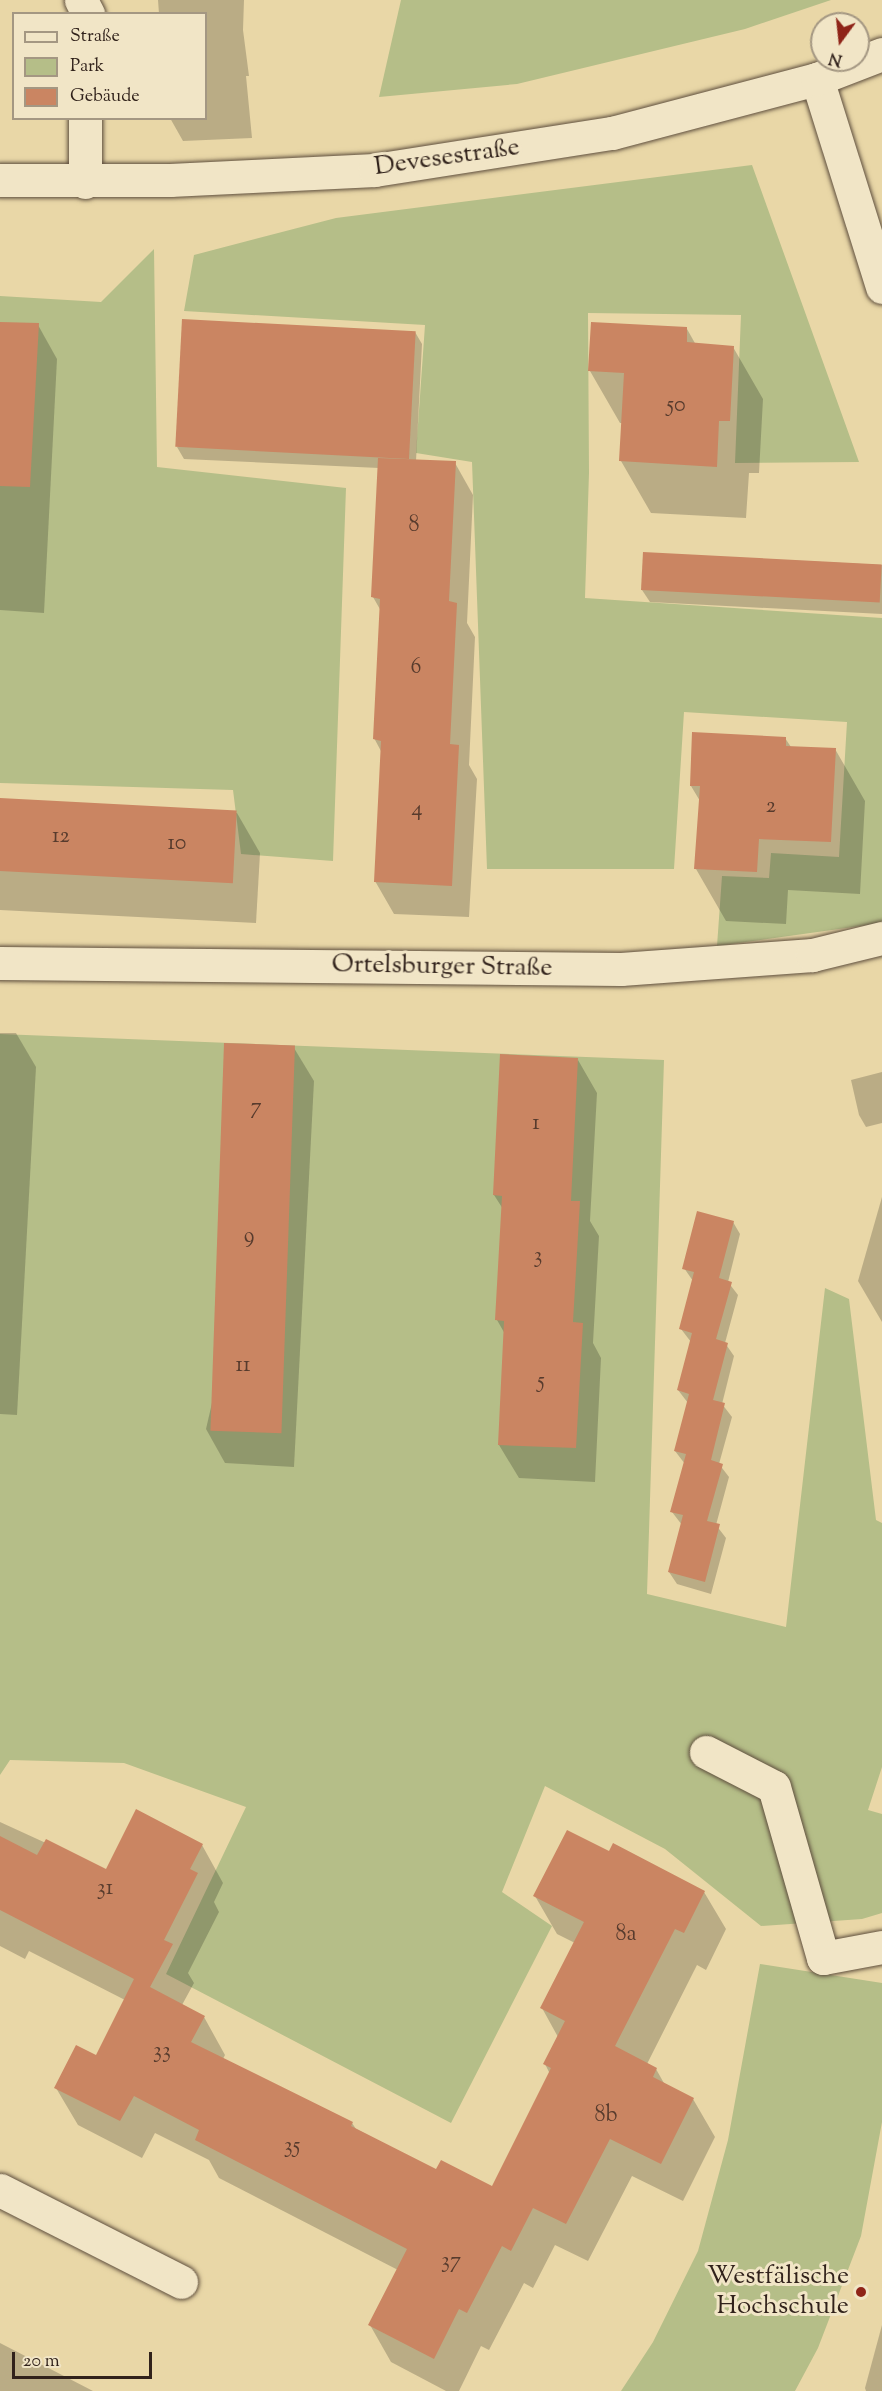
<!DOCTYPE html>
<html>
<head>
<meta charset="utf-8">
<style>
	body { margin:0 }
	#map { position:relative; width:882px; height:2391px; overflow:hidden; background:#e9d7a7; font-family:"Sorts Mill Goudy",serif }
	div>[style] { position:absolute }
	.green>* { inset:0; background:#b5be88 }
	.shadow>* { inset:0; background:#0003 }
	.building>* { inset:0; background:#ca8562; transform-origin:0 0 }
	.roads { filter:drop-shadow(0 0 2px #5f4f3e) drop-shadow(0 0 2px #5f4f3e) }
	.minor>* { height:33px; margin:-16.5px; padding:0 16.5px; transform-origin:16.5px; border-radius:16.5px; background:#f1e5c6 }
	.dots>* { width:16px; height:16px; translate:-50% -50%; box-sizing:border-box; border:3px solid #f1e5c6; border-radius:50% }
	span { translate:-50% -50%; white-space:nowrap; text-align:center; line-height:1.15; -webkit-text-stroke:6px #f1e5c6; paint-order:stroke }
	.number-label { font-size:22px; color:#573b2d }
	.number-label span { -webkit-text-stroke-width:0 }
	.street-label { font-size:26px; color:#31221b }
	.poi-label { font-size:26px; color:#31221b }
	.right { translate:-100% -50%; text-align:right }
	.legend { position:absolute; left:12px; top:12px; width:195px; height:108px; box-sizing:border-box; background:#f1e5c6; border:2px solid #a49782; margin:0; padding:8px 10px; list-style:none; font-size:18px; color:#31221b }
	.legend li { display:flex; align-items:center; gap:12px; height:30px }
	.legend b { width:30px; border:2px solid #a49782 }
	.north { position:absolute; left:810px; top:12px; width:60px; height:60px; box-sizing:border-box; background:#f1e5c6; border:2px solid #a49782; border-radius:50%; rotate:195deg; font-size:16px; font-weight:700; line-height:24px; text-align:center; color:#31221b }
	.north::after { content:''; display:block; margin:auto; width:21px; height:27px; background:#8f2418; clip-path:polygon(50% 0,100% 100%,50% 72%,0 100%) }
	.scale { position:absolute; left:12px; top:2352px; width:140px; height:27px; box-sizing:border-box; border:3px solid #31221b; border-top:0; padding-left:8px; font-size:18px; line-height:21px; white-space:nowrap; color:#31221b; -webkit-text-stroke:4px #f1e5c6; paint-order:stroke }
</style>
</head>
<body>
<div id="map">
	<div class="green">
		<div style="clip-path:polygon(401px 0,831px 0,745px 29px,517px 84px,379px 97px)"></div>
		<div style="clip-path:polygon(752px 165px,859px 462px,735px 463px,741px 315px,588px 313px,589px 473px,585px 598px,882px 618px,882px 923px,717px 946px,722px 876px,769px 878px,771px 853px,839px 857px,847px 722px,684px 712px,674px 869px,487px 869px,472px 462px,416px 453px,425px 325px,184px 311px,194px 255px,336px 218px)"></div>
		<div style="clip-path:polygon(154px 249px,157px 467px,346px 488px,333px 861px,241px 854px,233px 790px,0 783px,0 296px,101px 302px)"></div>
		<div style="clip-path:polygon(0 1034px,664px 1060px,647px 1594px,786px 1627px,825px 1288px,849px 1299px,876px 1520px,882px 1523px,882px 1767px,868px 1810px,882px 1814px,882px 1913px,862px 1919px,761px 1926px,665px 1849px,545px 1786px,502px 1892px,552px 1926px,451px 2123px,166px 1974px,246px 1807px,124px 1763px,10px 1760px,0 1775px)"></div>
		<div style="clip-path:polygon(760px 1964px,882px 1983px,882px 2122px,861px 2236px,818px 2348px,795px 2391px,621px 2391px,653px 2342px,698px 2251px,728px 2140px)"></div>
	</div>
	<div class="shadow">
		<div style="clip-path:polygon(158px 0,244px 0,243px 30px,249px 76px,246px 76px,252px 138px,183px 141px,170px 118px,206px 118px,206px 14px,159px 14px)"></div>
		<div style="clip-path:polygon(0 323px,38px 325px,57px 359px,44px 613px,0 610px)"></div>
		<div style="clip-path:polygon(687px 329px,696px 345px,733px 347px,763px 399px,759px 473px,749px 473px,746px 518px,651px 513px,621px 461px,623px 423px,620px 423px,590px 371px)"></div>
		<div style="clip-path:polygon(415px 332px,422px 344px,416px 461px,455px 463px,473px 495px,467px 623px,475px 637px,469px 765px,477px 779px,469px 917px,394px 914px,375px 881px,382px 753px,374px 738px,381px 611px,373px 597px,379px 468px,184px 459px,177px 447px)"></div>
		<div style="clip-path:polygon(645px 553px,882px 565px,882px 614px,650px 602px,642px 590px)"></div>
		<div style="clip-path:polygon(785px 738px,791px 747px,835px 749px,865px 801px,860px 894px,788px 890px,786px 924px,726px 921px,696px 869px,700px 801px,691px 786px)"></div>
		<div style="clip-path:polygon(0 800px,237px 813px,260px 853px,256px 923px,0 910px)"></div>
		<div style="clip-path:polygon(0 1033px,16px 1033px,36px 1067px,17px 1415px,0 1414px)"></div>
		<div style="clip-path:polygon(294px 1048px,314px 1081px,294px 1467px,225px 1463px,206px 1429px)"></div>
		<div style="clip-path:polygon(578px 1060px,597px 1093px,590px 1221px,599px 1236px,593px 1343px,601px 1358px,595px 1482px,519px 1478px,499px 1445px,505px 1334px,497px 1320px,503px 1209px,494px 1195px)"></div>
		<div style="clip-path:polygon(882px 1072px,882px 1123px,866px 1127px,859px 1115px,851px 1080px)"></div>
		<div style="clip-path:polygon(882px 1197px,882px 1322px,858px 1281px)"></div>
		<div style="clip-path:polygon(733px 1222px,740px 1234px,728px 1282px,738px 1295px,725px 1343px,734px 1356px,722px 1404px,732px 1417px,719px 1464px,729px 1477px,716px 1525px,726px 1538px,711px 1594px,677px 1584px,669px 1572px,682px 1525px,672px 1512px,685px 1464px,675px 1451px,688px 1403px,678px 1390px,691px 1342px,681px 1329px,693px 1281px,684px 1268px)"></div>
		<div style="clip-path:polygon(0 1822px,107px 1871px,202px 1845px,223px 1883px,214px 1902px,219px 1912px,188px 1973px,194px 1983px,182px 2005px,204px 2017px,225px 2055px,223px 2059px,352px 2123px,356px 2129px,437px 2171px,492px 2188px,550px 2074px,545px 2064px,558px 2037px,542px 2008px,575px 1943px,557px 1934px,535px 1896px,610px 1853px,704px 1892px,726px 1929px,706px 1970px,697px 1965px,647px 2064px,656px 2069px,665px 2085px,693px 2099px,715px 2137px,683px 2201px,632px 2176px,588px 2261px,555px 2245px,533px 2288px,524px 2283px,489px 2350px,481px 2346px,459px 2391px,446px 2391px,391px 2362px,370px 2325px,398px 2270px,219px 2178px,209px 2160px,155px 2133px,142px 2158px,78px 2125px,56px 2088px,96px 2057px,125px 2000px,29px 1951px,25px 1959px,0 1946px)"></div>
		<div style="clip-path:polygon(882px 2325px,882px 2391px,866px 2391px,865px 2388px)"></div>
		<div style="clip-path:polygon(0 2343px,93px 2391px,0 2391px)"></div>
	</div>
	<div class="building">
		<div style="left:182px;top:319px;width:234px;height:128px;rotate:3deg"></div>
		<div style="clip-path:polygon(0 322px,39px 323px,30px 487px,0 486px)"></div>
		<div style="clip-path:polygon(591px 322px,687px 327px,687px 342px,734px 346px,730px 421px,719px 421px,717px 467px,619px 461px,624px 373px,588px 371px)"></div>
		<div style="clip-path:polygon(378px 458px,456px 461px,449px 601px,457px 603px,450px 744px,459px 745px,452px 886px,374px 882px,381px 741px,373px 739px,380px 599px,371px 597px)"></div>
		<div style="left:643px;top:552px;width:239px;height:38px;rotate:3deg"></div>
		<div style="clip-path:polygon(692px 732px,786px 737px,786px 746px,836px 748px,831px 842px,759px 839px,757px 872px,694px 869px,700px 786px,690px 786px)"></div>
		<div style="left:0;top:798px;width:237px;height:73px;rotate:3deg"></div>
		<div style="left:224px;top:1043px;width:71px;height:388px;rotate:2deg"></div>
		<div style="clip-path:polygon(500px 1054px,578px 1058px,571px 1201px,580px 1201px,573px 1322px,583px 1323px,576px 1448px,498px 1445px,504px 1321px,495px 1320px,502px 1196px,493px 1195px)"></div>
		<div style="clip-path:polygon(697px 1211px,734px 1221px,719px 1278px,732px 1282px,716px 1339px,728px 1343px,713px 1400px,725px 1403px,711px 1460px,723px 1464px,707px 1521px,720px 1524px,705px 1582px,668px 1572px,683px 1515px,670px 1512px,686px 1454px,674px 1451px,689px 1394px,677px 1390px,692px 1333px,679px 1329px,694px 1272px,682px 1269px)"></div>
		<div style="clip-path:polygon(136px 1809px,203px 1844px,190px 1869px,198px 1873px,164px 1940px,173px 1944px,150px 1987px,205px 2016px,191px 2042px,353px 2122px,351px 2126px,436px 2169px,441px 2160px,492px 2186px,551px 2068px,543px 2064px,565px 2021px,540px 2008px,584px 1922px,533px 1896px,567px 1830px,609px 1851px,613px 1843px,705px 1891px,684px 1933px,675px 1929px,615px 2046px,657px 2068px,653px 2077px,694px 2098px,661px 2164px,610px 2139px,566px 2224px,533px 2208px,511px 2251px,502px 2246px,467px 2313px,459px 2309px,434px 2359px,368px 2325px,407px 2249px,195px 2140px,199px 2130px,134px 2096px,120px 2121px,54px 2088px,76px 2045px,96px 2055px,134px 1979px,0 1910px,0 1836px,37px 1855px,46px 1839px,106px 1869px)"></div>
	</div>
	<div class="roads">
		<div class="minor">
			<div style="left:81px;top:0;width:16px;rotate:63deg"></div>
			<div style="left:817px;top:79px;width:218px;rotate:72.6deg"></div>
			<div style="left:0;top:180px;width:170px"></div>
			<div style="left:170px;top:180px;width:205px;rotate:-2.8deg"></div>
			<div style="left:375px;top:170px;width:240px;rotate:-8.9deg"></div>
			<div style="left:612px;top:133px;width:212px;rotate:-14.8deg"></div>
			<div style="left:817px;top:79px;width:70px;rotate:-21deg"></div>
			<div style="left:85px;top:182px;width:64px;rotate:-90deg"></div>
			<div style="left:0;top:963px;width:621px;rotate:0.55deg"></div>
			<div style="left:621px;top:969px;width:192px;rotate:-4.2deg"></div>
			<div style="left:812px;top:955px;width:72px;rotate:-13.7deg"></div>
			<div style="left:706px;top:1752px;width:76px;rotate:27.2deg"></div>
			<div style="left:774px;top:1787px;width:178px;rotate:74deg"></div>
			<div style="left:823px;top:1958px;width:60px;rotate:-10.6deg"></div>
			<div style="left:0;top:2190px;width:203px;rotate:26.9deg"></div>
		</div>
	</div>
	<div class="dots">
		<div style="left:861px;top:2292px;background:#8f2418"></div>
	</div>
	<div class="number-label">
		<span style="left:676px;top:407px">50</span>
		<span style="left:414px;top:527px">8</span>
		<span style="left:416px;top:669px">6</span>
		<span style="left:771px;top:808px">2</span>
		<span style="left:417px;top:811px">4</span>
		<span style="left:61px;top:838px">12</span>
		<span style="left:177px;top:845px">10</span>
		<span style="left:256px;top:1109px">7</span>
		<span style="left:536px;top:1125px">1</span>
		<span style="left:249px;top:1238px">9</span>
		<span style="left:538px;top:1258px">3</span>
		<span style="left:243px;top:1367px">11</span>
		<span style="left:541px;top:1383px">5</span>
		<span style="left:105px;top:1890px">31</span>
		<span style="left:626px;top:1936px">8a</span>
		<span style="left:162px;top:2053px">33</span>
		<span style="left:606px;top:2117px">8b</span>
		<span style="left:292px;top:2148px">35</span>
		<span style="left:451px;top:2263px">37</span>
	</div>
	<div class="street-label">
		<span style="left:447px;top:158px;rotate:-8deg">Devesestraße</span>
		<span style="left:442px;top:967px;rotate:1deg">Ortelsburger Straße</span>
	</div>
	<div class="poi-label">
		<span class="right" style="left:849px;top:2292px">Westfälische<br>Hochschule</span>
	</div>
	<ul class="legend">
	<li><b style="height:8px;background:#f1e5c6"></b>Straße</li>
	<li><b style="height:16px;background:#b5be88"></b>Park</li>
	<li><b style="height:16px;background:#ca8562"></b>Gebäude</li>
	</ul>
	<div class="north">N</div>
	<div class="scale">20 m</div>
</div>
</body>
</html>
